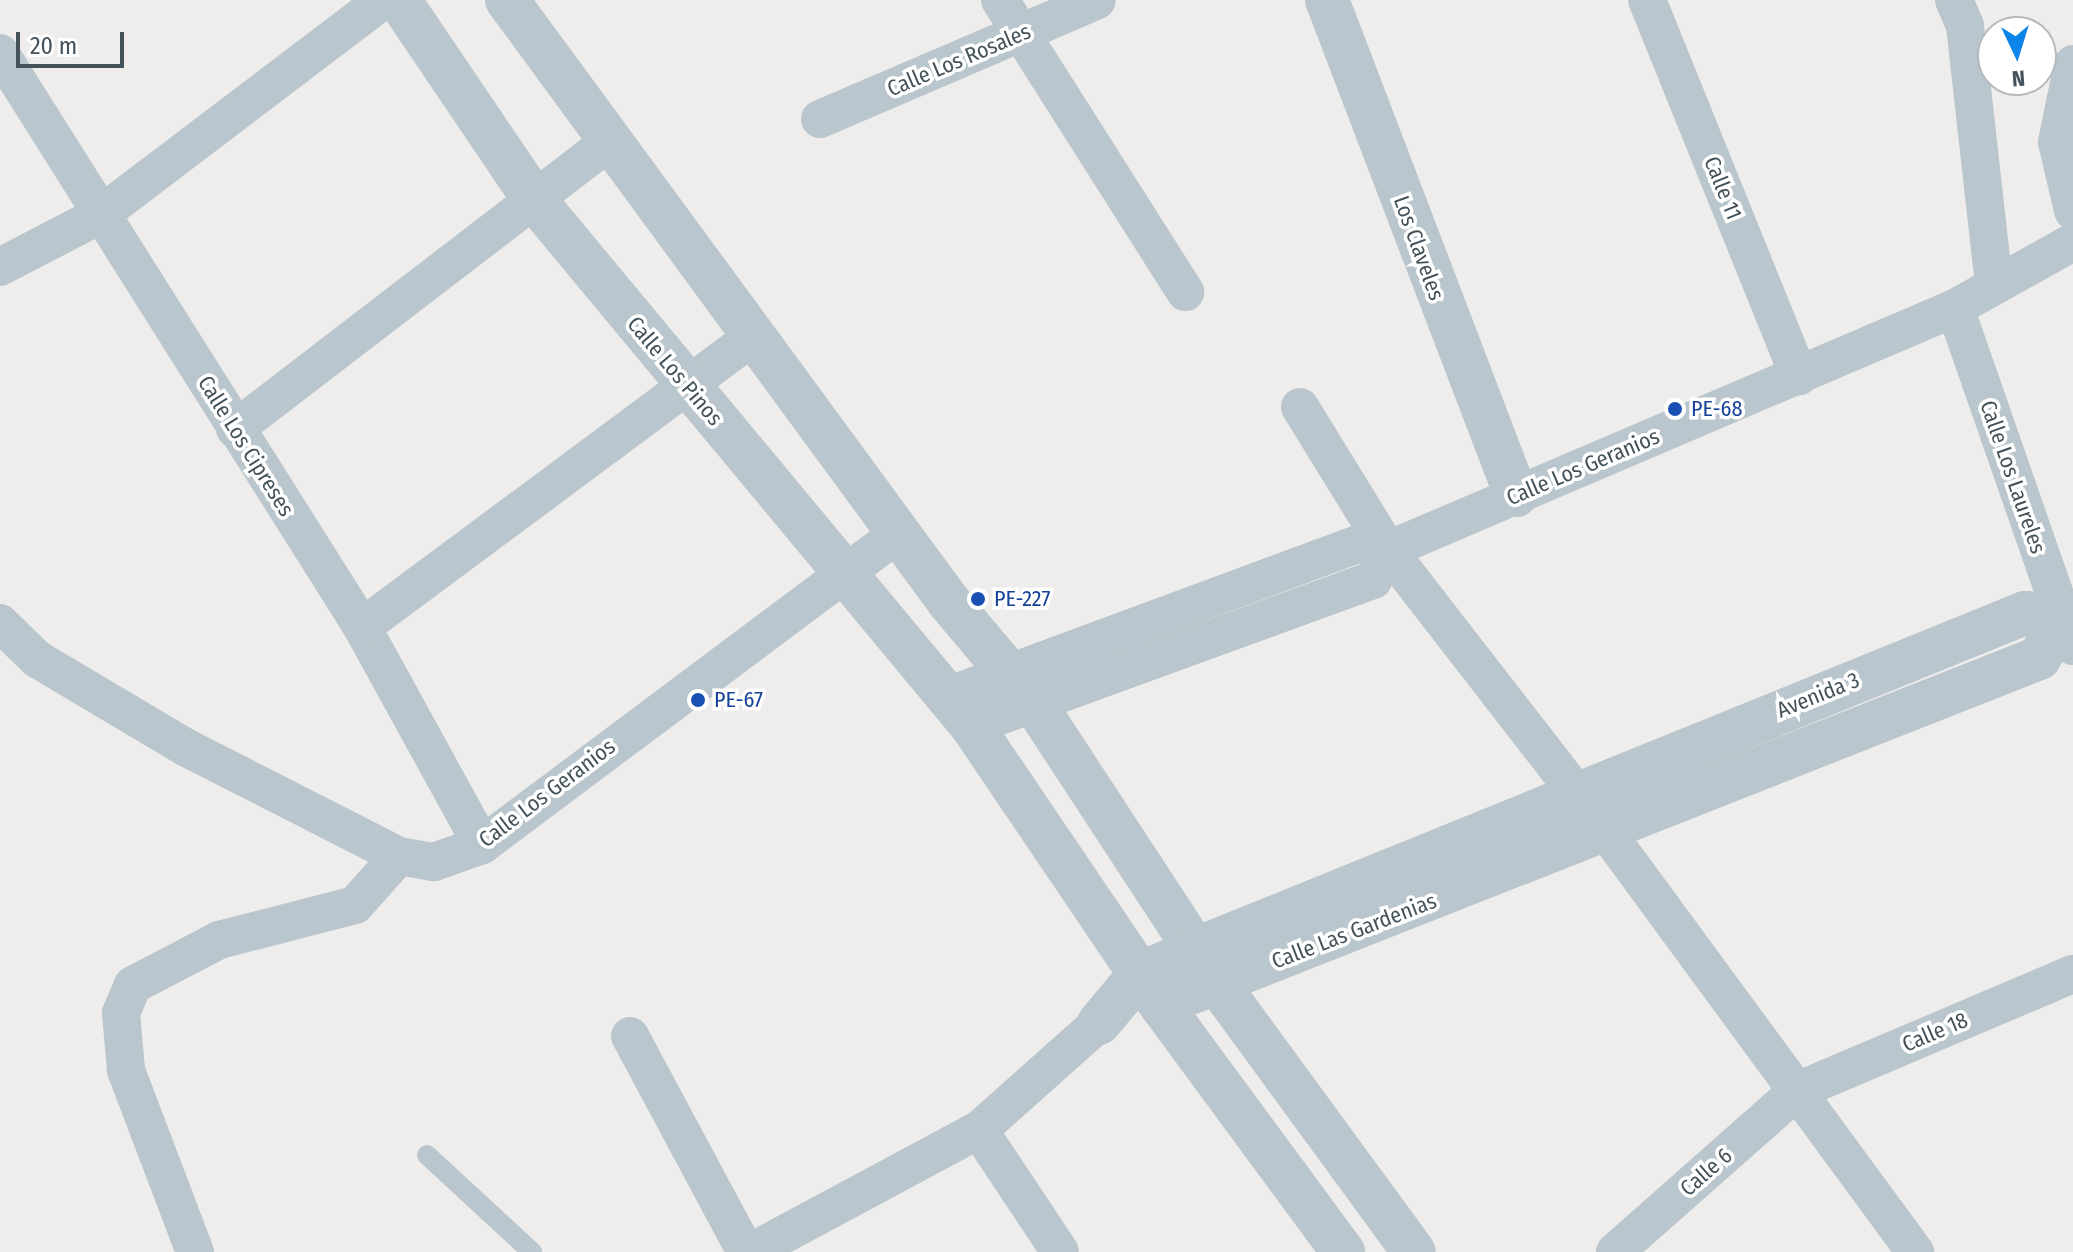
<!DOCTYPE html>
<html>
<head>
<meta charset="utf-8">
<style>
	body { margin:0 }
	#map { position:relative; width:2073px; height:1252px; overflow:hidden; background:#efecec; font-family:"Fira Sans Condensed",sans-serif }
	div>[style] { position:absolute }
	.service>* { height:20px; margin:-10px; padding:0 10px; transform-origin:10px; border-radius:10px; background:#b9c6cd }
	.minor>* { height:38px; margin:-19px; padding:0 19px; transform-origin:19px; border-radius:19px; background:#b9c6cd }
	.tertiary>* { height:44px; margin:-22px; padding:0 22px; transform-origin:22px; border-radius:22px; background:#b9c6cd }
	.dots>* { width:22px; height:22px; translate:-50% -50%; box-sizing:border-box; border:4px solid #fff; border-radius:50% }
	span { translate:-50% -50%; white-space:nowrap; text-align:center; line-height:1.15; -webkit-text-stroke:7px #fff; paint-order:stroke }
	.street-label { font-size:22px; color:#44525b }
	.transit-label { font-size:22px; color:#164399 }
	.left { translate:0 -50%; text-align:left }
	.north { position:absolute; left:1977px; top:16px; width:80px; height:80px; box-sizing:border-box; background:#fff; border:2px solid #b4babd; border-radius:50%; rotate:176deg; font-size:22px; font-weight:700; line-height:32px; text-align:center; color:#44525b }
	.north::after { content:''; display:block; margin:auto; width:28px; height:36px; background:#0d84e8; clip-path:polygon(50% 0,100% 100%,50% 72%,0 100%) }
	.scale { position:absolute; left:16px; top:32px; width:108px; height:36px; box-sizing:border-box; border:4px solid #44525b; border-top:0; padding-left:10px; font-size:24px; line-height:28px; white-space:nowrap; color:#44525b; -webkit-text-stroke:6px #fff; paint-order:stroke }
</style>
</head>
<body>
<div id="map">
	<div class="service">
		<div style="left:427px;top:1155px;width:143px;rotate:42.7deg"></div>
	</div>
	<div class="minor">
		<div style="left:1000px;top:0;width:346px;rotate:57.6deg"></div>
		<div style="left:1647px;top:0;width:406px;rotate:68deg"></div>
		<div style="left:1954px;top:0;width:28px;rotate:67deg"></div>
		<div style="left:1965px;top:26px;width:261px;rotate:83.6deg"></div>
		<div style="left:0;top:53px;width:679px;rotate:57.76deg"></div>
		<div style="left:362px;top:627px;width:249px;rotate:61.2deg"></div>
		<div style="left:2073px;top:64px;width:80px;rotate:101.6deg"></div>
		<div style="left:2057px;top:142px;width:71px;rotate:76.9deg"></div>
		<div style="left:820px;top:119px;width:301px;rotate:-23.2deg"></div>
		<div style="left:0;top:267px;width:113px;rotate:-27.5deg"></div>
		<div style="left:100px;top:215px;width:355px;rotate:-37.2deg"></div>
		<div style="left:1955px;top:308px;width:358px;rotate:70.8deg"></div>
		<div style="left:1300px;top:407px;width:168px;rotate:58.4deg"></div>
		<div style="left:1388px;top:550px;width:359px;rotate:52.2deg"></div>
		<div style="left:1608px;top:834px;width:519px;rotate:53.7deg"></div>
		<div style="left:235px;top:429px;width:474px;rotate:-37.5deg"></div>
		<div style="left:0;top:623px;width:52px;rotate:44.2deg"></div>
		<div style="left:37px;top:659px;width:172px;rotate:30.7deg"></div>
		<div style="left:185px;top:747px;width:240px;rotate:27deg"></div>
		<div style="left:399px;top:856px;width:36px;rotate:10deg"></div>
		<div style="left:434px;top:862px;width:51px;rotate:-19.5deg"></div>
		<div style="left:482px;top:845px;width:521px;rotate:-36.8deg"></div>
		<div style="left:362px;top:627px;width:488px;rotate:-36.6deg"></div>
		<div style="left:947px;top:696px;width:441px;rotate:-20.3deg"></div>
		<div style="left:1361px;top:543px;width:28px;rotate:15deg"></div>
		<div style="left:1388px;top:550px;width:616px;rotate:-23.11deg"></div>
		<div style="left:1955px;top:308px;width:135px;rotate:-29.2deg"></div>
		<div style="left:972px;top:726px;width:427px;rotate:-20deg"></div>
		<div style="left:1373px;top:580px;width:34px;rotate:-63deg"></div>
		<div style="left:630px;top:1036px;width:245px;rotate:61.8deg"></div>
		<div style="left:979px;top:1130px;width:146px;rotate:56.4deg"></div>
		<div style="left:195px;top:1252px;width:195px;rotate:-110.8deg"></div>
		<div style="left:126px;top:1070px;width:57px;rotate:-95deg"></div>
		<div style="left:121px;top:1013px;width:30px;rotate:-67deg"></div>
		<div style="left:133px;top:985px;width:97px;rotate:-27.6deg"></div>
		<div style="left:219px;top:940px;width:140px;rotate:-14.4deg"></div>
		<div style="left:355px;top:905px;width:66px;rotate:-48.1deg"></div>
		<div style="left:751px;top:1252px;width:259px;rotate:-28.2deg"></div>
		<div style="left:979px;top:1130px;width:161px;rotate:-41.7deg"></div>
		<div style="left:1615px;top:1252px;width:243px;rotate:-41.5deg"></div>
		<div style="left:1797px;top:1091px;width:300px;rotate:-23deg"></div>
	</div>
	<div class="tertiary">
		<div style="left:399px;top:0;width:239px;rotate:55.9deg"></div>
		<div style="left:533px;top:198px;width:687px;rotate:50.26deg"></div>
		<div style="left:972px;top:726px;width:337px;rotate:55.9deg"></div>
		<div style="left:1161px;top:1005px;width:307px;rotate:53.6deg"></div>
		<div style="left:507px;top:0;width:747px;rotate:53.71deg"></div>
		<div style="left:949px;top:602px;width:132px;rotate:49.9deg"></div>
		<div style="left:1034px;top:703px;width:334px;rotate:56.8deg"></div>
		<div style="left:1217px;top:983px;width:333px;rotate:53.8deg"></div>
		<div style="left:1327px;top:0;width:530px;rotate:69.1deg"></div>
		<div style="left:1190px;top:993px;width:913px;rotate:-21.53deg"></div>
		<div style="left:2039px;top:658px;width:44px;rotate:-58.8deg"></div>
		<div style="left:1099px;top:1023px;width:64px;rotate:-50.1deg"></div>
		<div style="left:1140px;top:974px;width:59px;rotate:-24deg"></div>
		<div style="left:1194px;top:950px;width:897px;rotate:-22.07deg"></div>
		<div style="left:2025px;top:613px;width:48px;rotate:3.6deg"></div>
	</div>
	<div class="dots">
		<div style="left:1675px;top:409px;background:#1a4fb4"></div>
		<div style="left:978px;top:599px;background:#1a4fb4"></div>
		<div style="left:698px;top:700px;background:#1a4fb4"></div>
	</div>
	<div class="street-label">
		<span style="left:959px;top:60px;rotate:-23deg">Calle Los Rosales</span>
		<span style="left:1723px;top:188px;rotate:68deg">Calle 11</span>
		<span style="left:1419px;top:248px;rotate:70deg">Los Claveles</span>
		<span style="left:675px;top:371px;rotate:50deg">Calle Los Pinos</span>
		<span style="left:246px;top:446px;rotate:58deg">Calle Los Cipreses</span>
		<span style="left:1583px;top:467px;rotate:-23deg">Calle Los Geranios</span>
		<span style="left:2013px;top:477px;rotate:71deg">Calle Los Laureles</span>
		<span style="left:1818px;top:695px;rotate:-22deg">Avenida 3</span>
		<span style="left:547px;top:793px;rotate:-37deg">Calle Los Geranios</span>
		<span style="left:1354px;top:931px;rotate:-21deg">Calle Las Gardenias</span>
		<span style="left:1935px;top:1032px;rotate:-23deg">Calle 18</span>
		<span style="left:1706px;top:1172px;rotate:-41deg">Calle 6</span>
	</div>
	<div class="transit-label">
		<span class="left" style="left:1691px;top:409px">PE-68</span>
		<span class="left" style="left:994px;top:599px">PE-227</span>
		<span class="left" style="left:714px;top:700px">PE-67</span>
	</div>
	<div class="north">N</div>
	<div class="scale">20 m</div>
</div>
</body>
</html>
